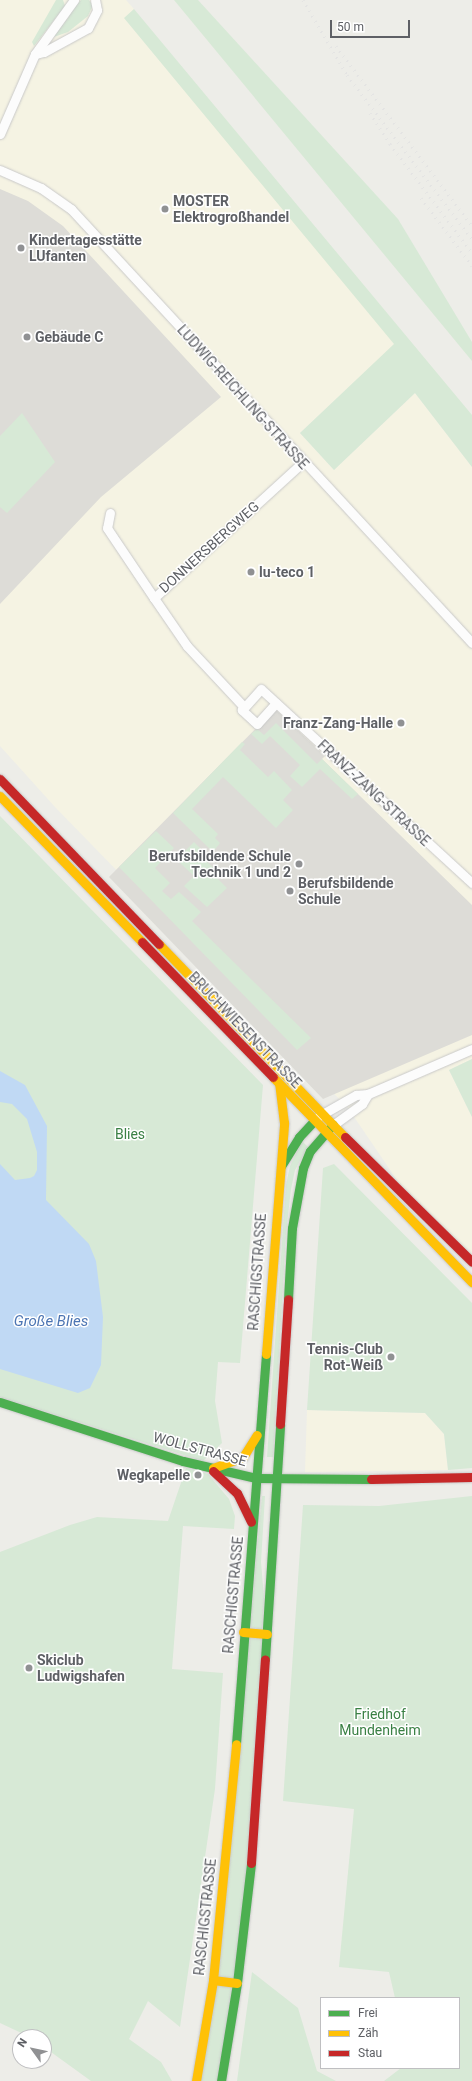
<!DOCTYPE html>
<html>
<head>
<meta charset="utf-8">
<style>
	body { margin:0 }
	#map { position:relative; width:472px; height:2081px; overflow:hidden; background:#edede8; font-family:Roboto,sans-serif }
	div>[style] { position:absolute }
	.commercial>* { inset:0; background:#f5f3e3 }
	.education>* { inset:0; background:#dddcd7 }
	.green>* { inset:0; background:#d7e9d6 }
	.water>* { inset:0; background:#c0d9f4 }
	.roads { filter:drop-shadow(0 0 1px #c9c9c9) drop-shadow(0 0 1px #c9c9c9) }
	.street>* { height:9px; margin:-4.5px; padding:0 4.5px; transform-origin:4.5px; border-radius:4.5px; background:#fcfcfc }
	.fast>* { height:9px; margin:-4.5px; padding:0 4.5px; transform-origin:4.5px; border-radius:4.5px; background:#4caf50 }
	.slow>* { height:9px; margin:-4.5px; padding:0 4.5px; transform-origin:4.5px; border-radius:4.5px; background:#ffc107 }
	.jam>* { height:9px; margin:-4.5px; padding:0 4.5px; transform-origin:4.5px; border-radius:4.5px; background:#c62828 }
	.rail>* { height:3px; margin-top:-1.5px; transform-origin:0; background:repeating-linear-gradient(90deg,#e4e4e3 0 1px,transparent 0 6px) }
	.dots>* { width:11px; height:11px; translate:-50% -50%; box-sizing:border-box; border:2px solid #fff; border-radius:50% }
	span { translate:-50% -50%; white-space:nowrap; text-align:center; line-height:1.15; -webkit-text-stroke:3px #fff; paint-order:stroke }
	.poi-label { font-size:14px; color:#5e6065; font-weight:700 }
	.left { translate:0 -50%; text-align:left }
	.right { translate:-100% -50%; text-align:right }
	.street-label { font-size:14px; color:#5e6065 }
	.park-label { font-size:14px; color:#3a8044 }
	.water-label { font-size:15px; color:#4c75b3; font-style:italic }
	.legend { position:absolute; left:320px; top:1997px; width:140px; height:72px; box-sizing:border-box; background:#fff; border:1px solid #bfbfc1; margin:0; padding:5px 7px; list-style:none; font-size:12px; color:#5e6065 }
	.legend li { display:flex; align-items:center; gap:8px; height:20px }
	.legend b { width:20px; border:1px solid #bfbfc1 }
	.north { position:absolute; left:12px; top:2029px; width:40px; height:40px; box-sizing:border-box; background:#fff; border:1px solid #bfbfc1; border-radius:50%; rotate:303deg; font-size:11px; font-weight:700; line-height:16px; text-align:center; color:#5e6065 }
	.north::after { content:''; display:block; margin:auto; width:14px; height:18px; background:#909193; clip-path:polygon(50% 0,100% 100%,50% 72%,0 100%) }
	.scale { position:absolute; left:330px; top:20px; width:80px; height:18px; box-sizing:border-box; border:2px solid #5e6065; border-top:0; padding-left:5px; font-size:12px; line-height:14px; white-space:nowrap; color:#5e6065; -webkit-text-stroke:3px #fff; paint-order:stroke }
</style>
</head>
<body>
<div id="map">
	<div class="commercial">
		<div style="clip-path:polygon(0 0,126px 0,134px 9px,125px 19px,395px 344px,300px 433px,334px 470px,415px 393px,472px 467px,472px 1059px,449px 1070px,472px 1117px,472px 1262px,414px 1205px,348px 1108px,55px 807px,0 746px)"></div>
		<div style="clip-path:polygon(307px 1410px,425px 1413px,444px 1434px,448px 1470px,305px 1472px)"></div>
	</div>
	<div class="education">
		<div style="clip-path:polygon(0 189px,28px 201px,63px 226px,221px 397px,101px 497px,0 604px)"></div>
		<div style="clip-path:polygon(275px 709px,325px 756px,322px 759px,472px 905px,472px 1035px,323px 1099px,109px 877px)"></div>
	</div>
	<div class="green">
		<div style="clip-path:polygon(56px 0,63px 0,65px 6px,34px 46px,32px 42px)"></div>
		<div style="clip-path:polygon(81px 0,89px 0,93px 5px,88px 16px,68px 32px,51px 38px,68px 18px,72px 9px)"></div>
		<div style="clip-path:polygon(174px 0,198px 0,398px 219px,472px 342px,472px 361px)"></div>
		<div style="clip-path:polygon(134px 9px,472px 415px,472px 467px,415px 393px,334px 470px,300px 433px,394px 344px,124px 18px)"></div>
		<div style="clip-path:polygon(22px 413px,55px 462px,7px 513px,0 507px,0 436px)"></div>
		<div style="clip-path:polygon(276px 723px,317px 764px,322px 759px,358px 794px,352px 799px,320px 769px,302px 787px,290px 776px,300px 765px,270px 736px,262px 744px,251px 734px,257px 729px,264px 735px)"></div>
		<div style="clip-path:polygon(242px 742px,245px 744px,240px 750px,268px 777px,274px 771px,292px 790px,283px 800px,293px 810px,276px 828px,223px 777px,192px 809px,218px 834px,215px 838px,220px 843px,213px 852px,173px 813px)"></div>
		<div style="clip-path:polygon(0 816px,263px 1085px,240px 1363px,218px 1362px,215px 1401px,222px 1443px,203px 1461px,0 1397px)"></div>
		<div style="clip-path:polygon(156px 831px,174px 848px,155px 868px,170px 883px,162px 891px,171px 899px,179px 892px,201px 912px,192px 921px,311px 1038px,297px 1050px,119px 867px)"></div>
		<div style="clip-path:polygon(194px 842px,209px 857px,206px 861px,218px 872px,215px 876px,227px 888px,207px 907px,184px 886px,194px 876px,179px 862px,187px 855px,184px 852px)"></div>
		<div style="clip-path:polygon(472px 1059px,472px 1117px,449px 1070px)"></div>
		<div style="clip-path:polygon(302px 1141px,308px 1147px,295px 1170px,291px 1189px,286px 1233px,273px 1457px,267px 1457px,286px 1185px,290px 1166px)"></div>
		<div style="clip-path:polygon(334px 1164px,472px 1303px,472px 1468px,448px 1470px,444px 1434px,425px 1413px,307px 1410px,323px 1168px)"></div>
		<div style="clip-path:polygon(186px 1468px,208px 1474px,229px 1499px,235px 1516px,234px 1529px,183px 1526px,172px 1669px,223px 1673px,215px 1789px,180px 2027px,148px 2001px,129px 2039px,161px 2062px,172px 2081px,91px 2081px,44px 2047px,44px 2037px,30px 2037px,0 2023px,0 1552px,70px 1525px,97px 1517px,168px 1521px)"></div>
		<div style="clip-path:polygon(262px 1496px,265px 1496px,261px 1562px,264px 1598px,262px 1630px,250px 1627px)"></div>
		<div style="clip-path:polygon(472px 1496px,472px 2081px,384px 2081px,401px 2068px,459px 2068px,459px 1998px,395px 1998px,389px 1972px,339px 1967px,354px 1809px,283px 1801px,303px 1505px,379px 1506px)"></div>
		<div style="clip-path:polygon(243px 1632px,267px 1634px,250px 1870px,221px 2081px,196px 2081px,213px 1980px)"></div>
		<div style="clip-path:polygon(252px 1972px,298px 2008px,317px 2071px,336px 2081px,237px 2081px)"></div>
	</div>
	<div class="water">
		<div style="clip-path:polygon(0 1071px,25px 1085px,47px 1126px,46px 1200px,89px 1244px,96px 1261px,103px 1317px,101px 1365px,90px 1388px,78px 1393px,0 1369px,0 1164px,15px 1180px,30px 1178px,34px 1176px,37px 1170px,37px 1152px,27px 1119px,12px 1104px,0 1102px)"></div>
	</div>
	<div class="roads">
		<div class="street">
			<div style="left:35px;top:54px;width:9px;rotate:-13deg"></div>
			<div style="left:44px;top:52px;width:50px;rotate:-28.6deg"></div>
			<div style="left:88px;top:28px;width:20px;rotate:-63deg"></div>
			<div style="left:97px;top:10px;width:10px;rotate:-101deg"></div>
			<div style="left:0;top:134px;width:87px;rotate:-66.4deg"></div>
			<div style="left:35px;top:54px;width:67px;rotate:-54.2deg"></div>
			<div style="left:0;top:170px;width:45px;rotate:23.7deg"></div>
			<div style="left:41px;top:188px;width:37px;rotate:35deg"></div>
			<div style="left:71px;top:209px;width:591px;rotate:47.26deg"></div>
			<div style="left:110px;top:513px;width:15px;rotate:101deg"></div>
			<div style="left:107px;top:528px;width:84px;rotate:56.1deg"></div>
			<div style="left:154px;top:598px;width:202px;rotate:-42.4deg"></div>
			<div style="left:154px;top:598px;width:58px;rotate:55.5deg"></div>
			<div style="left:187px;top:646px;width:83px;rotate:46.9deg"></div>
			<div style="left:276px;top:703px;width:28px;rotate:132deg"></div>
			<div style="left:257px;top:724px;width:21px;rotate:-137deg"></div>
			<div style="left:242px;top:710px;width:28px;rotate:-48deg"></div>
			<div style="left:261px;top:689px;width:287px;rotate:42.6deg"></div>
			<div style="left:319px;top:1116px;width:43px;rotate:-29.6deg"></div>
			<div style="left:356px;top:1095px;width:12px;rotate:-5deg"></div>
			<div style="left:368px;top:1094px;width:113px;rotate:-23.4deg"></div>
			<div style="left:333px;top:1125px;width:36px;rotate:-36deg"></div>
			<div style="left:362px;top:1104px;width:12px;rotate:-59deg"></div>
		</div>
		<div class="fast">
			<div style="left:281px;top:1166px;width:34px;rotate:-58deg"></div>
			<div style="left:299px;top:1137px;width:22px;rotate:-47deg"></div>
			<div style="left:288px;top:1299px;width:71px;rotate:-86.8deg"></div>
			<div style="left:292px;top:1228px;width:61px;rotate:-79.6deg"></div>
			<div style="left:303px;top:1168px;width:18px;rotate:-68deg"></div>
			<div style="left:310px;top:1151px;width:35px;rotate:-49deg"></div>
			<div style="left:0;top:1402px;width:192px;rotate:17.9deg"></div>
			<div style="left:183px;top:1461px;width:75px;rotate:13.1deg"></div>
			<div style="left:256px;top:1478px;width:115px;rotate:0.5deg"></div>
			<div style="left:265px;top:1659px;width:235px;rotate:-86.3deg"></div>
			<div style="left:236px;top:1744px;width:391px;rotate:-85.6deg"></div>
			<div style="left:221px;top:2081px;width:99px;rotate:-80.7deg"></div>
			<div style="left:237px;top:1983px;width:121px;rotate:-83.3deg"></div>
		</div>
		<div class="slow">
			<div style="left:0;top:796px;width:204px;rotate:45.8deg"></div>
			<div style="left:159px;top:944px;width:268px;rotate:46.1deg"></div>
			<div style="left:273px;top:1077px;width:286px;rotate:45.9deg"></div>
			<div style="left:266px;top:1354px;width:232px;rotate:-85.5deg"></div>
			<div style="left:284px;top:1123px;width:38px;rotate:-97deg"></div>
			<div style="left:213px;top:1468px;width:32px;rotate:-20deg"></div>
			<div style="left:243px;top:1457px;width:26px;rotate:-58deg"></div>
			<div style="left:243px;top:1632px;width:24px;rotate:5deg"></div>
			<div style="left:213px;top:1980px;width:24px;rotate:7deg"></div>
			<div style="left:196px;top:2081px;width:102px;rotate:-80.4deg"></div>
			<div style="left:213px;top:1980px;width:237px;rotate:-84.4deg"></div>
		</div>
		<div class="jam">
			<div style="left:0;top:779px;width:229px;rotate:46.1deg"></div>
			<div style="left:142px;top:942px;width:188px;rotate:45.9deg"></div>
			<div style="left:345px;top:1137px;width:178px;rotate:44.5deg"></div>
			<div style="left:280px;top:1424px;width:125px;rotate:-86.3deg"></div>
			<div style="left:213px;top:1471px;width:33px;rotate:43deg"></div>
			<div style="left:237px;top:1493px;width:32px;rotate:64deg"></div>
			<div style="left:371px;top:1479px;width:101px;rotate:-1.1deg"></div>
			<div style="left:251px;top:1863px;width:204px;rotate:-86.1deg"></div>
		</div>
	</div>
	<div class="rail">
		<div style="left:303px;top:0;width:87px;rotate:59.6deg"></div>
		<div style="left:347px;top:75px;width:206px;rotate:52.7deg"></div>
		<div style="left:336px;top:46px;width:226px;rotate:52.9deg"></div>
		<div style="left:370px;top:113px;width:37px;rotate:57deg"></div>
		<div style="left:390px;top:144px;width:136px;rotate:53deg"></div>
		<div style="left:421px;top:198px;width:85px;rotate:53.1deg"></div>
	</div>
	<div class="dots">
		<div style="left:165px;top:209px;background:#909193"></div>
		<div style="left:21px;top:248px;background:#909193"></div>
		<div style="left:27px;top:337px;background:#909193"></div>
		<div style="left:251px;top:572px;background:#909193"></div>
		<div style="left:401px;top:723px;background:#909193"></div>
		<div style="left:299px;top:864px;background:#909193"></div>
		<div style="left:290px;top:891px;background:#909193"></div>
		<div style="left:391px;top:1357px;background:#909193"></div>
		<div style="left:198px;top:1475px;background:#909193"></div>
		<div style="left:29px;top:1668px;background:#909193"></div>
	</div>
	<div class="poi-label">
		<span class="left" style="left:173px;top:209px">MOSTER<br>Elektrogroßhandel</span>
		<span class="left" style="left:29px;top:248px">Kindertagesstätte<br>LUfanten</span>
		<span class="left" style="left:35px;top:337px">Gebäude C</span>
		<span class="left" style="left:259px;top:572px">lu-teco 1</span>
		<span class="right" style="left:393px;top:723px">Franz-Zang-Halle</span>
		<span class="right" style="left:291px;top:864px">Berufsbildende Schule<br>Technik 1 und 2</span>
		<span class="left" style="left:298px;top:891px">Berufsbildende<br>Schule</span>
		<span class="right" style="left:383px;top:1357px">Tennis-Club<br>Rot-Weiß</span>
		<span class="right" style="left:190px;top:1475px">Wegkapelle</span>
		<span class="left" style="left:37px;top:1668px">Skiclub<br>Ludwigshafen</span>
	</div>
	<div class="street-label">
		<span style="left:243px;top:397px;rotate:48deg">LUDWIG-REICHLING-STRASSE</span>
		<span style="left:209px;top:547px;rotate:-42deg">DONNERSBERGWEG</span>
		<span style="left:374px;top:793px;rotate:43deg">FRANZ-ZANG-STRASSE</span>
		<span style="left:245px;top:1030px;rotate:46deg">BRUCHWIESENSTRASSE</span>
		<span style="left:257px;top:1272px;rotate:-86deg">RASCHIGSTRASSE</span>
		<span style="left:200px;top:1449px;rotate:15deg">WOLLSTRASSE</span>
		<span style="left:233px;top:1595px;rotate:-85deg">RASCHIGSTRASSE</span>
		<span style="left:205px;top:1917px;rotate:-84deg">RASCHIGSTRASSE</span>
	</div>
	<div class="park-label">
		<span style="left:130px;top:1134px">Blies</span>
		<span style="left:380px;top:1722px">Friedhof<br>Mundenheim</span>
	</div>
	<div class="water-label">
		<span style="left:51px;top:1322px">Große Blies</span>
	</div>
	<ul class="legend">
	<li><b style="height:5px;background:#4caf50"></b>Frei</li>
	<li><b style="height:5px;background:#ffc107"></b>Zäh</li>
	<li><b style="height:5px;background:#c62828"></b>Stau</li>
	</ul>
	<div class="north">N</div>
	<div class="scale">50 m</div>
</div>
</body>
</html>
